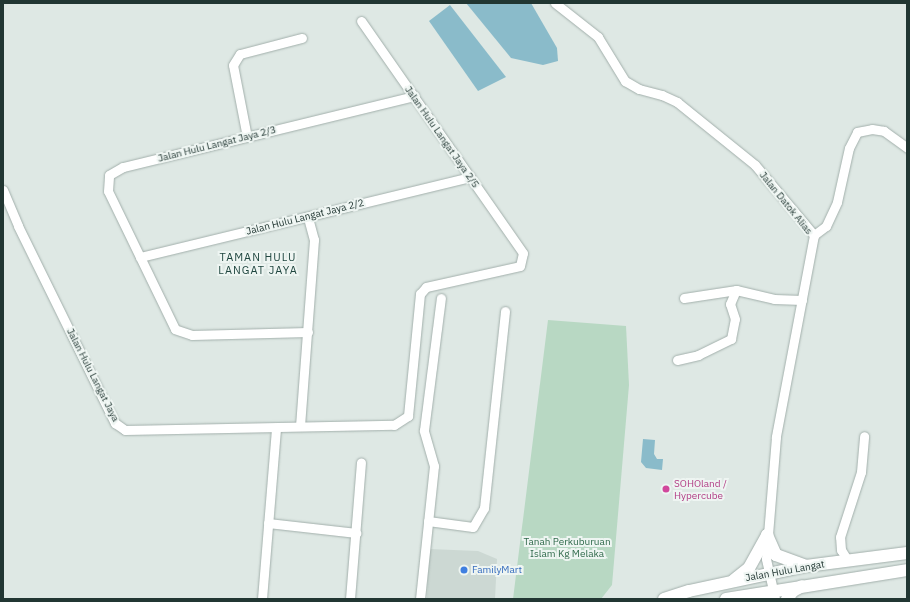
<!DOCTYPE html>
<html>
<head>
<meta charset="utf-8">
<style>
	body { margin:0 }
	#map { position:relative; width:910px; height:602px; overflow:hidden; background:#dee8e4; font-family:"IBM Plex Sans",sans-serif }
	div>[style] { position:absolute }
	.built>* { inset:0; background:#ccd8d3 }
	.green>* { inset:0; background:#b8d8c3 }
	.water>* { inset:0; background:#8abbca }
	.roads { filter:drop-shadow(0 0 1px #a2afab) drop-shadow(0 0 1px #a2afab) }
	.minor>* { height:9px; margin:-4.5px; padding:0 4.5px; transform-origin:4.5px; border-radius:4.5px; background:#fff }
	.secondary>* { height:12px; margin:-6px; padding:0 6px; transform-origin:6px; border-radius:6px; background:#fff }
	.dots>* { width:11px; height:11px; translate:-50% -50%; box-sizing:border-box; border:2px solid #eef5f2; border-radius:50% }
	span { translate:-50% -50%; white-space:nowrap; text-align:center; line-height:1.15; -webkit-text-stroke:4px #eef5f2; paint-order:stroke }
	.street-label { font-size:10px; color:#213632 }
	.hotel-label { font-size:10px; color:#b23c85 }
	.left { translate:0 -50%; text-align:left }
	.park-label { font-size:10px; color:#2f694a }
	.shop-label { font-size:10px; color:#366cbe }
	.neighbourhood-label { font-size:11px; color:#1f463f; letter-spacing:1px }
	.frame { position:absolute; inset:0; border:4px solid #213632; pointer-events:none }
</style>
</head>
<body>
<div id="map">
	<div class="built">
		<div style="clip-path:polygon(429px 549px,478px 551px,497px 559px,495px 599px,427px 599px)"></div>
	</div>
	<div class="green">
		<div style="clip-path:polygon(548px 320px,626px 326px,629px 385px,612px 585px,601px 599px,513px 599px)"></div>
	</div>
	<div class="water">
		<div style="clip-path:polygon(466px 3px,531px 3px,557px 48px,558px 61px,543px 65px,511px 58px)"></div>
		<div style="clip-path:polygon(450px 5px,506px 77px,478px 91px,429px 21px)"></div>
		<div style="clip-path:polygon(643px 439px,655px 440px,654px 454px,657px 459px,663px 459px,662px 470px,646px 468px,641px 462px)"></div>
	</div>
	<div class="roads">
		<div class="minor">
			<div style="left:555px;top:3px;width:55px;rotate:38.3deg"></div>
			<div style="left:598px;top:37px;width:52px;rotate:58.5deg"></div>
			<div style="left:625px;top:81px;width:16px;rotate:30deg"></div>
			<div style="left:639px;top:89px;width:24px;rotate:15deg"></div>
			<div style="left:662px;top:95px;width:17px;rotate:25deg"></div>
			<div style="left:677px;top:102px;width:100px;rotate:38.9deg"></div>
			<div style="left:755px;top:165px;width:92px;rotate:49.9deg"></div>
			<div style="left:814px;top:235px;width:206px;rotate:100.7deg"></div>
			<div style="left:776px;top:437px;width:122px;rotate:94.7deg"></div>
			<div style="left:766px;top:559px;width:41px;rotate:77.3deg"></div>
			<div style="left:247px;top:137px;width:73px;rotate:-101deg"></div>
			<div style="left:233px;top:65px;width:13px;rotate:-58deg"></div>
			<div style="left:240px;top:54px;width:64px;rotate:-14.5deg"></div>
			<div style="left:3px;top:190px;width:39px;rotate:67deg"></div>
			<div style="left:18px;top:226px;width:220px;rotate:63.8deg"></div>
			<div style="left:115px;top:423px;width:12px;rotate:35deg"></div>
			<div style="left:125px;top:430px;width:269px;rotate:-1.1deg"></div>
			<div style="left:394px;top:425px;width:17px;rotate:-33deg"></div>
			<div style="left:408px;top:416px;width:123px;rotate:-84.4deg"></div>
			<div style="left:420px;top:294px;width:9px;rotate:-49deg"></div>
			<div style="left:426px;top:287px;width:96px;rotate:-12.6deg"></div>
			<div style="left:520px;top:266px;width:13px;rotate:-77deg"></div>
			<div style="left:523px;top:253px;width:283px;rotate:-124.9deg"></div>
			<div style="left:814px;top:235px;width:15px;rotate:-37deg"></div>
			<div style="left:826px;top:226px;width:26px;rotate:-65deg"></div>
			<div style="left:837px;top:202px;width:55px;rotate:-77.5deg"></div>
			<div style="left:849px;top:148px;width:18px;rotate:-63deg"></div>
			<div style="left:857px;top:132px;width:15px;rotate:-11deg"></div>
			<div style="left:872px;top:129px;width:12px;rotate:9deg"></div>
			<div style="left:884px;top:131px;width:29px;rotate:36deg"></div>
			<div style="left:140px;top:257px;width:340px;rotate:-13.6deg"></div>
			<div style="left:684px;top:298px;width:53px;rotate:-8.7deg"></div>
			<div style="left:736px;top:290px;width:39px;rotate:13deg"></div>
			<div style="left:774px;top:299px;width:28px;rotate:2deg"></div>
			<div style="left:308px;top:332px;width:116px;rotate:178.5deg"></div>
			<div style="left:192px;top:335px;width:18px;rotate:-161deg"></div>
			<div style="left:175px;top:329px;width:153px;rotate:-115.9deg"></div>
			<div style="left:108px;top:191px;width:16px;rotate:-86deg"></div>
			<div style="left:109px;top:175px;width:16px;rotate:-30deg"></div>
			<div style="left:123px;top:167px;width:300px;rotate:-13.7deg"></div>
			<div style="left:677px;top:360px;width:22px;rotate:-13deg"></div>
			<div style="left:698px;top:355px;width:37px;rotate:-26deg"></div>
			<div style="left:731px;top:339px;width:20px;rotate:-79deg"></div>
			<div style="left:735px;top:319px;width:16px;rotate:-108deg"></div>
			<div style="left:730px;top:304px;width:15px;rotate:-67deg"></div>
			<div style="left:300px;top:426px;width:187px;rotate:-85.7deg"></div>
			<div style="left:314px;top:240px;width:24px;rotate:-105deg"></div>
			<div style="left:428px;top:521px;width:45px;rotate:7.6deg"></div>
			<div style="left:473px;top:527px;width:22px;rotate:-60deg"></div>
			<div style="left:484px;top:508px;width:198px;rotate:-83.9deg"></div>
			<div style="left:268px;top:523px;width:89px;rotate:6.5deg"></div>
			<div style="left:848px;top:561px;width:13px;rotate:-122deg"></div>
			<div style="left:841px;top:550px;width:13px;rotate:-94deg"></div>
			<div style="left:840px;top:537px;width:68px;rotate:-72.1deg"></div>
			<div style="left:861px;top:472px;width:36px;rotate:-85deg"></div>
			<div style="left:262px;top:599px;width:172px;rotate:-85.3deg"></div>
			<div style="left:350px;top:599px;width:137px;rotate:-85.4deg"></div>
			<div style="left:420px;top:599px;width:134px;rotate:-84deg"></div>
			<div style="left:434px;top:466px;width:37px;rotate:-106deg"></div>
			<div style="left:424px;top:430px;width:133px;rotate:-82.7deg"></div>
		</div>
		<div class="secondary">
			<div style="left:767px;top:535px;width:22px;rotate:66deg"></div>
			<div style="left:776px;top:555px;width:29px;rotate:20deg"></div>
			<div style="left:734px;top:580px;width:19px;rotate:-39deg"></div>
			<div style="left:749px;top:568px;width:38px;rotate:-61deg"></div>
			<div style="left:664px;top:599px;width:26px;rotate:-18deg"></div>
			<div style="left:689px;top:591px;width:120px;rotate:-12.1deg"></div>
			<div style="left:806px;top:566px;width:102px;rotate:-7.3deg"></div>
			<div style="left:726px;top:599px;width:183px;rotate:-9.1deg"></div>
			<div style="left:787px;top:599px;width:10px;rotate:-53deg"></div>
			<div style="left:793px;top:591px;width:10px;rotate:-29deg"></div>
		</div>
	</div>
	<div class="dots">
		<div style="left:666px;top:489px;background:#d1479c"></div>
		<div style="left:464px;top:570px;background:#3f7fe0"></div>
	</div>
	<div class="street-label">
		<span style="left:442px;top:137px;rotate:55deg">Jalan Hulu Langat Jaya 2/5</span>
		<span style="left:217px;top:144px;rotate:-14deg">Jalan Hulu Langat Jaya 2/3</span>
		<span style="left:786px;top:203px;rotate:51deg">Jalan Datok Alias</span>
		<span style="left:305px;top:217px;rotate:-14deg">Jalan Hulu Langat Jaya 2/2</span>
		<span style="left:93px;top:375px;rotate:63deg">Jalan Hulu Langat Jaya</span>
		<span style="left:785px;top:571px;rotate:-10deg">Jalan Hulu Langat</span>
	</div>
	<div class="hotel-label">
		<span class="left" style="left:674px;top:489px">SOHOland /<br>Hypercube</span>
	</div>
	<div class="park-label">
		<span style="left:567px;top:547px">Tanah Perkuburuan<br>Islam Kg Melaka</span>
	</div>
	<div class="shop-label">
		<span class="left" style="left:472px;top:570px">FamilyMart</span>
	</div>
	<div class="neighbourhood-label">
		<span style="left:258px;top:264px">TAMAN HULU<br>LANGAT JAYA</span>
	</div>
	<div class="frame"></div>
</div>
</body>
</html>
